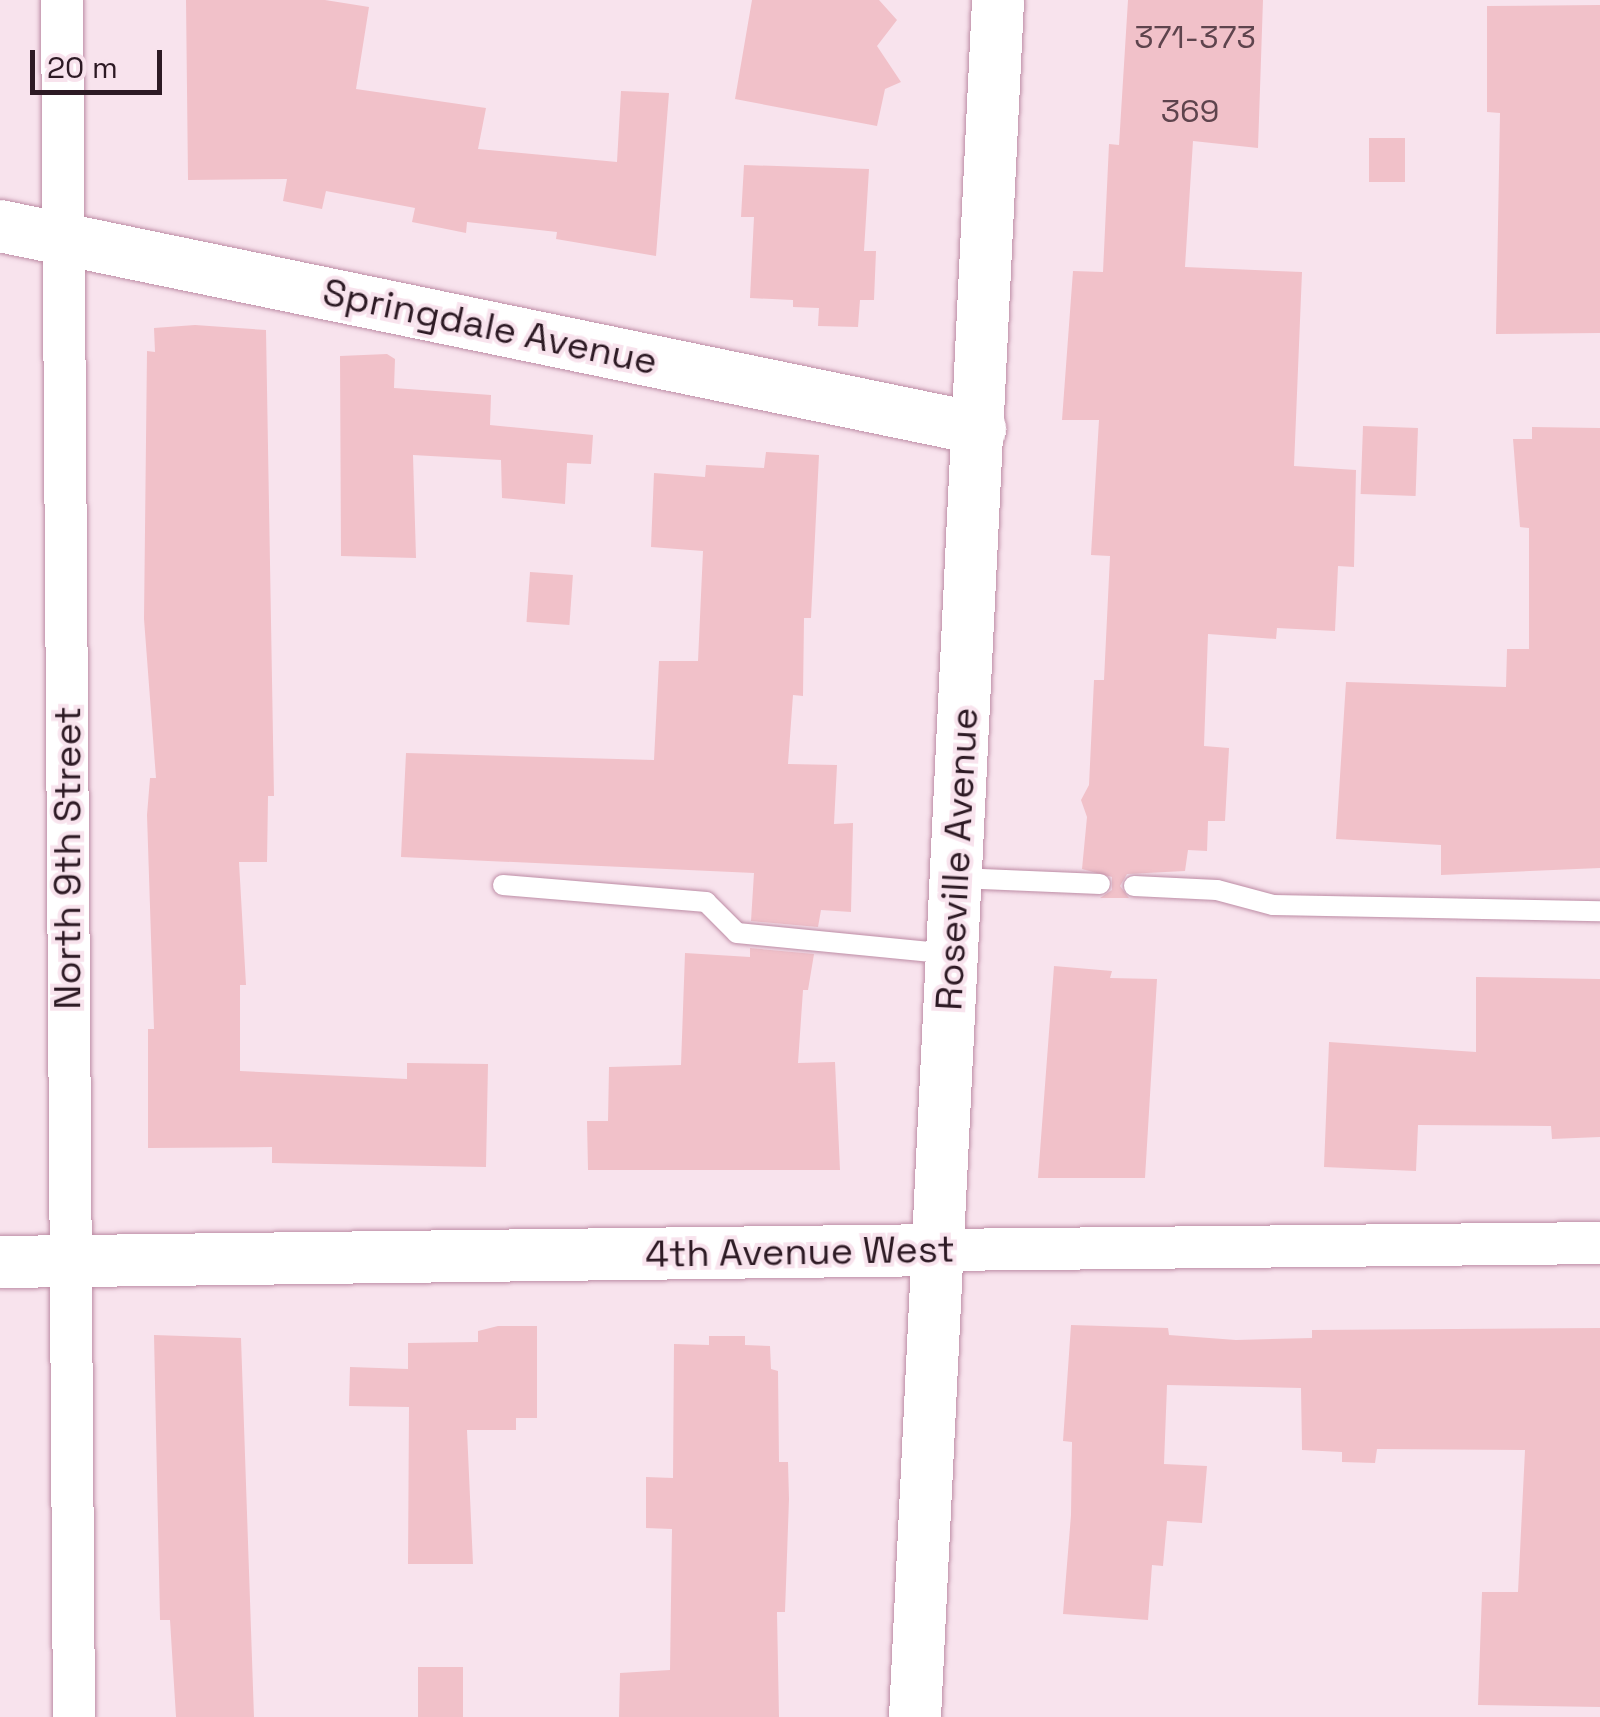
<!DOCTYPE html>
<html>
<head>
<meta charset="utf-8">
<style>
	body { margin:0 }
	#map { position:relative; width:1600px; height:1717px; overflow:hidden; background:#f8e3ed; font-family:"Space Grotesk",sans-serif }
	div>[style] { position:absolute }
	.building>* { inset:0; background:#f1c1c9; transform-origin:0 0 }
	.roads { filter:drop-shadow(0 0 2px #bd8ca5) drop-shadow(0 0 2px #bd8ca5) }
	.service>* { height:20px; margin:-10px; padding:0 10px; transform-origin:10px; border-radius:10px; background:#fff }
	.minor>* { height:42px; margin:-21px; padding:0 21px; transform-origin:21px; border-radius:21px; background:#fff }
	.tertiary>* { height:52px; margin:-26px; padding:0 26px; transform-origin:26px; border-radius:26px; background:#fff }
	span { translate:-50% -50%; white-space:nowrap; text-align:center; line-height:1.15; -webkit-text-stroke:8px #f8e3ed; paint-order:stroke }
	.number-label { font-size:32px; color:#5e444d }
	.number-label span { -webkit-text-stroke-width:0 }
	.street-label { font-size:38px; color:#2d1a24 }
	.scale { position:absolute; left:30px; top:50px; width:132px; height:45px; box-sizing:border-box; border:5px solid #2d1a24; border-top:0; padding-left:12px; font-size:30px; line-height:35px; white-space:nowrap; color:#2d1a24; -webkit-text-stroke:8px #f8e3ed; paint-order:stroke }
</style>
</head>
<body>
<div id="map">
	<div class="building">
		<div style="clip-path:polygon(186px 0,325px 0,369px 7px,356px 89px,486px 108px,478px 149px,617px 162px,621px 91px,669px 93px,656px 256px,556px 239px,557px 232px,467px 222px,466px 233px,412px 222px,415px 208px,326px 191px,322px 209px,283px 201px,287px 179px,188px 180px)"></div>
		<div style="clip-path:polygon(752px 0,879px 0,897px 20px,877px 46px,901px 82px,885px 89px,877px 126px,735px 99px)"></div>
		<div style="clip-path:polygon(1128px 0,1263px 0,1258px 148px,1193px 141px,1185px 267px,1302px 272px,1294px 466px,1356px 470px,1354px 567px,1338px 566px,1335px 631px,1277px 628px,1276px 639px,1208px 634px,1204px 746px,1229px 748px,1225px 821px,1208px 821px,1207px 851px,1188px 850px,1185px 871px,1127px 874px,1120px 886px,1129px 898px,1100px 898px,1112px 890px,1112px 877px,1082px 869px,1087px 817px,1081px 800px,1089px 785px,1094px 680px,1104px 680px,1110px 556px,1091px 555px,1099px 420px,1062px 420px,1073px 271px,1103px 272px,1109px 144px,1119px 145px)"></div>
		<div style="clip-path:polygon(1600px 5px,1600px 333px,1496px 334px,1500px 113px,1487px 112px,1487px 6px)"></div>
		<div style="left:1369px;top:138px;width:36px;height:44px"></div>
		<div style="clip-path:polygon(744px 165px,869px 169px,864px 251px,876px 251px,874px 300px,860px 300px,858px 327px,818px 326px,819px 308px,793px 307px,793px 300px,750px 298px,754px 217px,741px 217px)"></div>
		<div style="clip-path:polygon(195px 325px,266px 330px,274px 796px,268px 796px,267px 862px,239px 862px,246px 985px,240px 985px,240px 1071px,407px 1079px,407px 1063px,488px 1064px,486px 1167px,272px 1163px,272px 1147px,148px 1148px,148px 1029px,154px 1029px,147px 815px,150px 778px,156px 778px,144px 619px,147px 351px,155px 352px,154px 328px)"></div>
		<div style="clip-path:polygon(387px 354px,395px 359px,394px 388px,491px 395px,490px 425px,593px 435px,591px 464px,567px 463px,565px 504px,502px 498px,501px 460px,413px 455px,416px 558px,341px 556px,340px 356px)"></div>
		<div style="left:1363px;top:426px;width:55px;height:68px;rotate:2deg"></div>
		<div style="clip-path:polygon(1532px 427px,1600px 428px,1600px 868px,1441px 875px,1441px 845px,1336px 839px,1346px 682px,1506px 687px,1507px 649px,1529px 649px,1529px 528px,1520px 527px,1513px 439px,1532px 439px)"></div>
		<div style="clip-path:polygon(766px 452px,819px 455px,811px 618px,804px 618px,803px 696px,793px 695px,788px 764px,837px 765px,834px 824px,853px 823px,851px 912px,821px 910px,818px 927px,751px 921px,754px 873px,401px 857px,406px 753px,654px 760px,659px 661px,698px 661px,703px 551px,651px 547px,654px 473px,705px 477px,706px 465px,764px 468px)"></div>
		<div style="left:530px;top:572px;width:43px;height:50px;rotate:4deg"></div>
		<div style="clip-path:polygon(750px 948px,814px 954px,808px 990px,803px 990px,798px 1063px,835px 1062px,840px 1170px,588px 1170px,587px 1121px,608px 1121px,609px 1067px,681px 1065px,685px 953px,750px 957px)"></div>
		<div style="clip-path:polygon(1054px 966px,1112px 971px,1110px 978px,1157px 979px,1145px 1178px,1038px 1178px)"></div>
		<div style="clip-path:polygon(1476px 977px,1600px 979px,1600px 1137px,1552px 1139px,1551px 1126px,1418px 1125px,1416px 1171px,1324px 1167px,1329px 1042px,1476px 1052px)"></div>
		<div style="clip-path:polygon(1071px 1325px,1168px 1328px,1169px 1335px,1236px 1340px,1312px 1338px,1312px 1330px,1600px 1328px,1600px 1707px,1478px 1705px,1482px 1592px,1518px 1592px,1525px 1450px,1377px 1449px,1375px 1463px,1342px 1462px,1342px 1452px,1302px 1450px,1301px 1388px,1167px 1385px,1164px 1464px,1207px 1466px,1202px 1523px,1167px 1521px,1163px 1566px,1152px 1565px,1148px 1620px,1063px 1614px,1071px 1515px,1072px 1442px,1063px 1441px)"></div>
		<div style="clip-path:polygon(498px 1326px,537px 1326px,537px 1418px,516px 1418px,516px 1430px,467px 1430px,473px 1564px,408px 1564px,409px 1407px,349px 1406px,350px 1367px,408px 1369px,408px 1343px,478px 1342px,478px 1331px)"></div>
		<div style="clip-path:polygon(154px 1335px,241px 1338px,254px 1717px,176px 1717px,170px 1620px,160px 1620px)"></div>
		<div style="clip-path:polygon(709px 1336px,745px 1336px,745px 1345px,770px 1346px,771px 1369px,778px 1371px,779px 1462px,788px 1462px,789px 1499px,785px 1612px,777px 1612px,779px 1717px,619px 1717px,620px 1673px,670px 1670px,672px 1529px,646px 1528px,646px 1477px,673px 1478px,674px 1344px,709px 1345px)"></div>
		<div style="left:418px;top:1667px;width:45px;height:50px"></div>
	</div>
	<div class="roads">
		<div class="service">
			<div style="left:958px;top:878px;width:142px;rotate:2.4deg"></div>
			<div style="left:503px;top:885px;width:204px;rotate:4.8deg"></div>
			<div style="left:706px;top:902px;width:44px;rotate:45deg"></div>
			<div style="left:737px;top:933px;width:214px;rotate:5.6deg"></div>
			<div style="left:1134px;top:886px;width:83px;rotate:2.8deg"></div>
			<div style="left:1217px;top:890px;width:58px;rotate:15deg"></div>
			<div style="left:1273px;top:905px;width:327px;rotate:1.1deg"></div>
		</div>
		<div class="minor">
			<div style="left:62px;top:0;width:1717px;rotate:89.6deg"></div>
			<div style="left:937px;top:1250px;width:663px;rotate:-0.6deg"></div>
		</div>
		<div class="tertiary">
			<div style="left:0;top:226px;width:1001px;rotate:11.7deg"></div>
			<div style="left:0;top:1262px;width:937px;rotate:-0.73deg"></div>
			<div style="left:915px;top:1717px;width:1719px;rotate:-87.23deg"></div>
		</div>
	</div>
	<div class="number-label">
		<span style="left:1195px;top:37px">371-373</span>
		<span style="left:1190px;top:111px">369</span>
	</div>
	<div class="street-label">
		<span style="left:490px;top:327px;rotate:12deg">Springdale Avenue</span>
		<span style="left:68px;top:858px;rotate:-90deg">North 9th Street</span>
		<span style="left:957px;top:859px;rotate:-87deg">Roseville Avenue</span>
		<span style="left:800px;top:1252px;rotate:-1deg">4th Avenue West</span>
	</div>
	<div class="scale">20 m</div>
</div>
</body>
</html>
